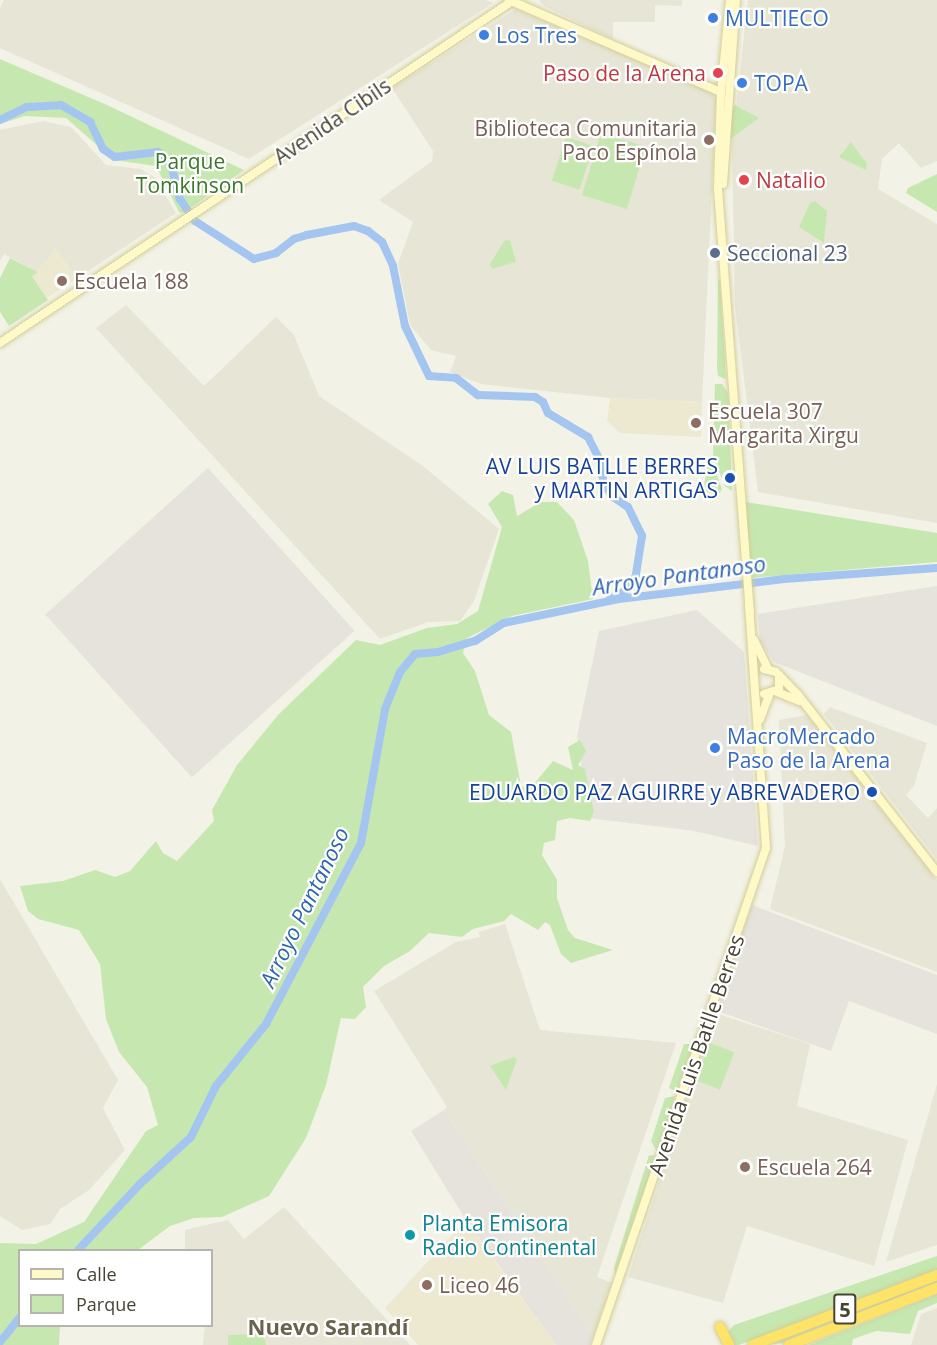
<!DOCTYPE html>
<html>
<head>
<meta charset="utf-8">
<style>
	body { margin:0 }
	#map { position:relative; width:937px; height:1345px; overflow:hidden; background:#f3f2e7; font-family:"Open Sans",sans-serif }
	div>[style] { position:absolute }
	.residential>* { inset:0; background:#e7e5d5 }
	.industrial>* { inset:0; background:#e6e3dc; transform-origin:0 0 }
	.education>* { inset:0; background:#ede9d1 }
	.green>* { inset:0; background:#c6e8b0; transform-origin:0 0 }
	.river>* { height:8px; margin:-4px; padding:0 4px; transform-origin:4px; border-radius:4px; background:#a3c5f0 }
	.roads { filter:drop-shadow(0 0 2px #d3cd97) drop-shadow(0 0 2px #d3cd97) }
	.secondary>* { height:8px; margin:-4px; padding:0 4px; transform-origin:4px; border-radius:4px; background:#fef9c6 }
	.highway>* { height:10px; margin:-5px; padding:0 5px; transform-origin:5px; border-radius:5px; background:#fde368 }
	.dots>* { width:16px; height:16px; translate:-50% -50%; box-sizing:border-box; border:3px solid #fff; border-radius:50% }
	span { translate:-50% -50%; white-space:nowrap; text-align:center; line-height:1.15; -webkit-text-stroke:4.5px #fff; paint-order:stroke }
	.shield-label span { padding:2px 4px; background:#fff; border:2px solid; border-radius:4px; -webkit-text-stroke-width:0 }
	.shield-label { font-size:20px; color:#474336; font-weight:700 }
	.shop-label { font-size:21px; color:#366cbe }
	.left { translate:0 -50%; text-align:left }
	.health-label { font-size:21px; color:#be3a42 }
	.right { translate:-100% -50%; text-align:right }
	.street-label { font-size:21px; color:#474336 }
	.education-label { font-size:21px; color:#785e54 }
	.park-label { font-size:21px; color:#3b7829 }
	.service-label { font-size:21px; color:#4e5e75 }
	.transit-label { font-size:21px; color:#164399 }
	.culture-label { font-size:21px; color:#0d838f }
	.water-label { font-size:22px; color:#2f66b2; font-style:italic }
	.neighbourhood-label { font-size:22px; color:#69624d; font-weight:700 }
	.legend { position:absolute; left:18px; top:1249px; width:195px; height:78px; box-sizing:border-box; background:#fff; border:2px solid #b5b4af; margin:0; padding:8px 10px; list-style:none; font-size:18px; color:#474336 }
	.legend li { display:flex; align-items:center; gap:12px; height:30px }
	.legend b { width:30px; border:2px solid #b5b4af }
</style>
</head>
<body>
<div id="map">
	<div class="residential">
		<div style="clip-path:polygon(4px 0,486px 0,493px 3px,249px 159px,0 48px,0 8px)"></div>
		<div style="clip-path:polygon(539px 0,682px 0,682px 6px,655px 5px,655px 22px,613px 22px,613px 39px,544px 6px)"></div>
		<div style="clip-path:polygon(748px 0,937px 0,937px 161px,921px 168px,899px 143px,882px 159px,878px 189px,937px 224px,937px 523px,758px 492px,735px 306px,732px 146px)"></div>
		<div style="clip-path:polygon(516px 9px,712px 93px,716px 100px,702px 402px,610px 398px,481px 384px,450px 372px,456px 356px,431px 350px,410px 325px,398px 264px,413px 222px,379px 200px,432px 161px,433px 151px,392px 88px)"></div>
		<div style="clip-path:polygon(43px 121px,71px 127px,106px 165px,141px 169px,154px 177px,176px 213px,76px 279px,56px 249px,38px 272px,4px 254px,0 261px,0 130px)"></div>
		<div style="clip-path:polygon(126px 305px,204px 386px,276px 317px,294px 335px,319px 396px,423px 466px,499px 529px,474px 601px,460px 621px,428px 622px,380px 639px,96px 328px)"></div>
		<div style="clip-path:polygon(830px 707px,927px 743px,914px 786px,906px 795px,928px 818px,937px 808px,937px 859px,824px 714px)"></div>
		<div style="clip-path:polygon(807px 715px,937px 880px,937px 972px,770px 909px,785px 846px,779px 720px)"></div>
		<div style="clip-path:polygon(0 879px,118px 1080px,103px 1108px,125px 1150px,89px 1190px,60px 1209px,50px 1224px,22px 1230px,0 1216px)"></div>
		<div style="clip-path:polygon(505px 924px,540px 1030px,676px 1043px,597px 1277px,612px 1283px,593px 1336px,444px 1110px,447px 1107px,374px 991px,456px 942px,480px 937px,479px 932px)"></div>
		<div style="clip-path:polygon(715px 1013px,810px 1044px,797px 1106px,908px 1140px,874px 1266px,747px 1226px,723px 1303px,628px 1277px)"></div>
		<div style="clip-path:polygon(937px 1084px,937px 1245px,886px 1262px)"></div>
		<div style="clip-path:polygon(284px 1207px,410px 1345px,203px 1345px,205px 1326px,212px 1326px,212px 1250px,185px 1250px,185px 1230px,228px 1220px,244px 1239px)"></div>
		<div style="clip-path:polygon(937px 1308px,937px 1345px,911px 1345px,921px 1314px)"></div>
	</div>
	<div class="industrial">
		<div style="left:208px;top:468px;width:219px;height:219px;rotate:48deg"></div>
		<div style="clip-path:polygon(937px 586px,937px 726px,774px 662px,760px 641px,758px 614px)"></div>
		<div style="clip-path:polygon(697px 610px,744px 652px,758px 846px,694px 831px,589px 818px,577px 736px,599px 631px)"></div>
		<div style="clip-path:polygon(752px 905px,937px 975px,937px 1034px,849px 1001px,831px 1051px,717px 1011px)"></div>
		<div style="clip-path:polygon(444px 1110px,593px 1336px,590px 1345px,556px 1345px,466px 1220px,411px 1131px)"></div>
	</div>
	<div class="education">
		<div style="clip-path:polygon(56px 249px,76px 279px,47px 298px,32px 276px)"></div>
		<div style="clip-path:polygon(610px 398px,702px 402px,701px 437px,620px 433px,607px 421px)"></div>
		<div style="clip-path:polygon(466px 1220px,484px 1246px,556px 1345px,418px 1345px,385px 1308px)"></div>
	</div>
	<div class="green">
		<div style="clip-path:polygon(0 59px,107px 105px,244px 170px,183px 213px,179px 212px,156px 166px,114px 160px,66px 118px,25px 116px,0 124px)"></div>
		<div style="clip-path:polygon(735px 105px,759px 118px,730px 139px,732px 107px)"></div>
		<div style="left:601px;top:133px;width:47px;height:65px;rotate:17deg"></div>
		<div style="left:566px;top:137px;width:29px;height:46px;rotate:18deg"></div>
		<div style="clip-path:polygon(851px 142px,867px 164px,866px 170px,839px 157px)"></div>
		<div style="clip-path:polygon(937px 174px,937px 212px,906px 193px,908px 188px)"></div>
		<div style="clip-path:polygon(815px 201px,827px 211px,824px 243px,799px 227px,810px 203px)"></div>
		<div style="clip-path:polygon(510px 240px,516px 262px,492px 269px,490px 264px,504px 241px)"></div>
		<div style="clip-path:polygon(10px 258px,38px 272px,32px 276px,48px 300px,9px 326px,0 312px,0 278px)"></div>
		<div style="clip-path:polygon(718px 278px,720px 281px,726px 379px,718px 376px,717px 368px)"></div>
		<div style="clip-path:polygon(715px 384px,722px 384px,728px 393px,732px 491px,725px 486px,713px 457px)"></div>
		<div style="clip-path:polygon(708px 461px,712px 461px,722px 489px,719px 494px,703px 492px)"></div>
		<div style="clip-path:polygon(502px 491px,513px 495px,517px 516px,541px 502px,557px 502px,574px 520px,588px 561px,593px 599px,512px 616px,467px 638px,463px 653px,475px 671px,489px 715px,511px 732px,521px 786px,529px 790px,553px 761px,573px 770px,568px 747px,580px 740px,586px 751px,578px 765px,585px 769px,594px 812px,590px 821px,570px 818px,557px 821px,555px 840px,544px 843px,542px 855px,557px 880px,557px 898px,568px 930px,575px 938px,613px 950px,571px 963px,561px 954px,550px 925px,545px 922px,538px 930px,511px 914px,504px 921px,473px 929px,462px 937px,429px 933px,410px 951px,384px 966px,363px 987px,366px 1007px,355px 1019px,341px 1018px,326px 1085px,306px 1138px,269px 1196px,222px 1217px,194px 1218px,170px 1226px,138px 1250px,20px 1250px,20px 1326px,60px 1326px,59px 1345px,0 1345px,0 1243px,36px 1244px,84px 1222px,146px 1131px,158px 1125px,147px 1087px,119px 1052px,106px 1019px,100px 964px,79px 930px,38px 919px,28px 911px,20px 886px,63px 881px,95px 870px,115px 877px,130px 871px,156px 841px,163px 853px,177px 861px,214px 821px,212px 810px,237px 765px,279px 714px,356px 640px,380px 645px,427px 628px,457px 624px,478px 611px,502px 527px,488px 504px)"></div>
		<div style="clip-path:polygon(746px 502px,937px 533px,937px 562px,749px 578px)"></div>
		<div style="left:710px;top:1043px;width:26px;height:40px;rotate:21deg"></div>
		<div style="clip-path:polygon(684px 1044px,694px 1044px,677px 1092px,669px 1088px)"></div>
		<div style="clip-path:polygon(514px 1057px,517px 1059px,506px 1090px,490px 1066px)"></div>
		<div style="clip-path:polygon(675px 1096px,659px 1151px,656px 1150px,651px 1141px,665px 1098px)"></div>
		<div style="clip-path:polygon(649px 1155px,656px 1156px,615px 1274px,614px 1268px)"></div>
		<div style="clip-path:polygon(937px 1256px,937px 1270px,739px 1345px,733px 1345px,726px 1334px,734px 1325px)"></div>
		<div style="clip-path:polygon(937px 1277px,937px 1285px,785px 1343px,760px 1345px)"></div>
		<div style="clip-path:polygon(937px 1294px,937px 1303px,918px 1311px,910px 1334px,876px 1331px,853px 1339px,852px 1345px,809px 1345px)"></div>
		<div style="clip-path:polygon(263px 1334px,266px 1345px,228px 1345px,228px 1335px)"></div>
	</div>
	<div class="river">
		<div style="left:0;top:120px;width:30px;rotate:-26deg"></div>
		<div style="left:27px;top:107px;width:34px;rotate:-3deg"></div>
		<div style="left:61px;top:105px;width:34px;rotate:30deg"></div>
		<div style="left:90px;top:122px;width:30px;rotate:64deg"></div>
		<div style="left:103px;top:149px;width:14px;rotate:34deg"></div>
		<div style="left:115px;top:157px;width:43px;rotate:-6.6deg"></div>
		<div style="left:158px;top:152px;width:18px;rotate:43deg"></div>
		<div style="left:171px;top:164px;width:36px;rotate:76deg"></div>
		<div style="left:180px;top:199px;width:27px;rotate:56deg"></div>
		<div style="left:195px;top:221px;width:70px;rotate:32.8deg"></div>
		<div style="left:254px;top:259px;width:23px;rotate:-15deg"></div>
		<div style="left:276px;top:253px;width:23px;rotate:-38deg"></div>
		<div style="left:294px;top:239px;width:14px;rotate:-17deg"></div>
		<div style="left:307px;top:235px;width:48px;rotate:-10.8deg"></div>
		<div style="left:354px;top:226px;width:15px;rotate:20deg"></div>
		<div style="left:368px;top:231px;width:18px;rotate:38deg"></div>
		<div style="left:382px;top:242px;width:26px;rotate:65deg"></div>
		<div style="left:393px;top:266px;width:61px;rotate:78.7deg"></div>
		<div style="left:405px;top:326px;width:55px;rotate:64.4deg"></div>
		<div style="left:429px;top:376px;width:27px;rotate:4deg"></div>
		<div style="left:456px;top:378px;width:28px;rotate:38deg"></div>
		<div style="left:478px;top:395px;width:57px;rotate:2deg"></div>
		<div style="left:535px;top:397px;width:9px;rotate:32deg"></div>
		<div style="left:543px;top:402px;width:12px;rotate:66deg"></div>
		<div style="left:548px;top:413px;width:47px;rotate:31deg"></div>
		<div style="left:588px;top:437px;width:25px;rotate:63deg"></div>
		<div style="left:599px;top:459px;width:25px;rotate:79deg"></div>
		<div style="left:604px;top:484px;width:16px;rotate:55deg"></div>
		<div style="left:613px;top:497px;width:18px;rotate:34deg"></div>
		<div style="left:628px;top:507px;width:32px;rotate:64deg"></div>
		<div style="left:642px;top:536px;width:39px;rotate:99deg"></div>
		<div style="left:636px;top:575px;width:14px;rotate:115deg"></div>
		<div style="left:630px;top:588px;width:23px;rotate:151deg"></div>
		<div style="left:78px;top:1250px;width:91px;rotate:-46.8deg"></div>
		<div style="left:140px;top:1184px;width:69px;rotate:-42.7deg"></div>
		<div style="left:191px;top:1137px;width:57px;rotate:-63.9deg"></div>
		<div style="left:216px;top:1086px;width:80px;rotate:-51.1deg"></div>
		<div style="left:266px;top:1024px;width:204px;rotate:-62.3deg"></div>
		<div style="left:361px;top:843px;width:136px;rotate:-79.8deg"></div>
		<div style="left:385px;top:709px;width:40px;rotate:-68deg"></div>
		<div style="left:400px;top:672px;width:23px;rotate:-50deg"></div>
		<div style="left:415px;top:654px;width:23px;rotate:-5deg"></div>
		<div style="left:438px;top:652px;width:39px;rotate:-17deg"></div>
		<div style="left:475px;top:641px;width:34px;rotate:-32deg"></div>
		<div style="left:504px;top:623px;width:117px;rotate:-11.8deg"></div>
		<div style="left:619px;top:599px;width:166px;rotate:-6.9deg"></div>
		<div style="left:784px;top:579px;width:153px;rotate:-4.1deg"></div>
		<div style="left:0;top:1342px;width:32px;rotate:-51deg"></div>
	</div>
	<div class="roads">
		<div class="secondary">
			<div style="left:509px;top:0;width:231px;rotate:23.5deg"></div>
			<div style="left:730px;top:0;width:92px;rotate:95.6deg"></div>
			<div style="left:721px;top:92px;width:97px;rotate:91.8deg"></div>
			<div style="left:718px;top:189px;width:424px;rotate:85.7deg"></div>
			<div style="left:723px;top:184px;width:184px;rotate:-86deg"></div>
			<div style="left:0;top:343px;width:618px;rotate:-33.72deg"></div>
			<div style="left:754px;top:640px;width:32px;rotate:64deg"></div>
			<div style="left:764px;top:669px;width:12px;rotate:14deg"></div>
			<div style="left:776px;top:672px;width:32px;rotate:46deg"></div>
			<div style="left:798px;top:695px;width:225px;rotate:51.9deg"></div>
			<div style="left:777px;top:692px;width:24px;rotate:22deg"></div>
			<div style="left:764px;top:694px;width:16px;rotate:-18deg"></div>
			<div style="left:779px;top:689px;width:14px;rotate:-90deg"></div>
			<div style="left:760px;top:719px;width:26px;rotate:-69deg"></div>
			<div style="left:596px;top:1345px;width:525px;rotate:-71.12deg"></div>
			<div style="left:766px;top:848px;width:242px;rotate:-94deg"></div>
		</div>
		<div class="highway">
			<div style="left:720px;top:1327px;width:20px;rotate:63deg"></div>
			<div style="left:753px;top:1345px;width:197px;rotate:-20.8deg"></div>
			<div style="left:789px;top:1345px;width:159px;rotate:-21.1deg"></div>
		</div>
	</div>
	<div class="dots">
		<div style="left:713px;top:18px;background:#3f7fe0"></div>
		<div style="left:484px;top:35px;background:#3f7fe0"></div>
		<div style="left:718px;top:73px;background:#e0444e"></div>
		<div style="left:742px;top:83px;background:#3f7fe0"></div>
		<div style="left:709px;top:140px;background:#8d6e63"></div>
		<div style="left:744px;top:180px;background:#e0444e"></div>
		<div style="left:715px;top:253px;background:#5c6f8a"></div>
		<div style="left:62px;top:281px;background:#8d6e63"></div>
		<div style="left:696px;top:423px;background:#8d6e63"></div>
		<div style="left:730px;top:478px;background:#1a4fb4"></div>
		<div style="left:715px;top:748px;background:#3f7fe0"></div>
		<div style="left:872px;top:792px;background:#1a4fb4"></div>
		<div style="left:745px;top:1167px;background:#8d6e63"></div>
		<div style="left:410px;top:1235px;background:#0f9aa8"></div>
		<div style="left:427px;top:1285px;background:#8d6e63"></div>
	</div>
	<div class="shield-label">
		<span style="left:845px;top:1309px">5</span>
	</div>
	<div class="shop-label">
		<span class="left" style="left:725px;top:18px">MULTIECO</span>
		<span class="left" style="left:496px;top:35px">Los Tres</span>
		<span class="left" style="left:754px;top:83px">TOPA</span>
		<span class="left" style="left:727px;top:748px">MacroMercado<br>Paso de la Arena</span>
	</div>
	<div class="health-label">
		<span class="right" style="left:706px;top:73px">Paso de la Arena</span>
		<span class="left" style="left:756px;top:180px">Natalio</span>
	</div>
	<div class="street-label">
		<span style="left:332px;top:121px;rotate:-34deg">Avenida Cibils</span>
		<span style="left:696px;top:1055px;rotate:-71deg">Avenida Luis Batlle Berres</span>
	</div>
	<div class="education-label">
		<span class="right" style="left:697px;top:140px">Biblioteca Comunitaria<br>Paco Espínola</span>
		<span class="left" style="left:74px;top:281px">Escuela 188</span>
		<span class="left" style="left:708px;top:423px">Escuela 307<br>Margarita Xirgu</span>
		<span class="left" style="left:757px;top:1167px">Escuela 264</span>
		<span class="left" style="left:439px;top:1285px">Liceo 46</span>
	</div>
	<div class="park-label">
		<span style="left:190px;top:173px">Parque<br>Tomkinson</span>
	</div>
	<div class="service-label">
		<span class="left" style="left:727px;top:253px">Seccional 23</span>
	</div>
	<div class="transit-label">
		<span class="right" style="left:718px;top:478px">AV LUIS BATLLE BERRES<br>y MARTIN ARTIGAS</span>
		<span class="right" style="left:860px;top:792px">EDUARDO PAZ AGUIRRE y ABREVADERO</span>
	</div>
	<div class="culture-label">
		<span class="left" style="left:422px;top:1235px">Planta Emisora<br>Radio Continental</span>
	</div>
	<div class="water-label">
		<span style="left:679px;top:575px;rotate:-8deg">Arroyo Pantanoso</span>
		<span style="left:304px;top:907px;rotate:-64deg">Arroyo Pantanoso</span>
	</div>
	<div class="neighbourhood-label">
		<span style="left:328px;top:1327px">Nuevo Sarandí</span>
	</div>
	<ul class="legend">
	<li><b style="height:8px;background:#fef9c6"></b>Calle</li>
	<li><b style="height:16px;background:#c6e8b0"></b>Parque</li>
	</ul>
</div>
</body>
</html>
